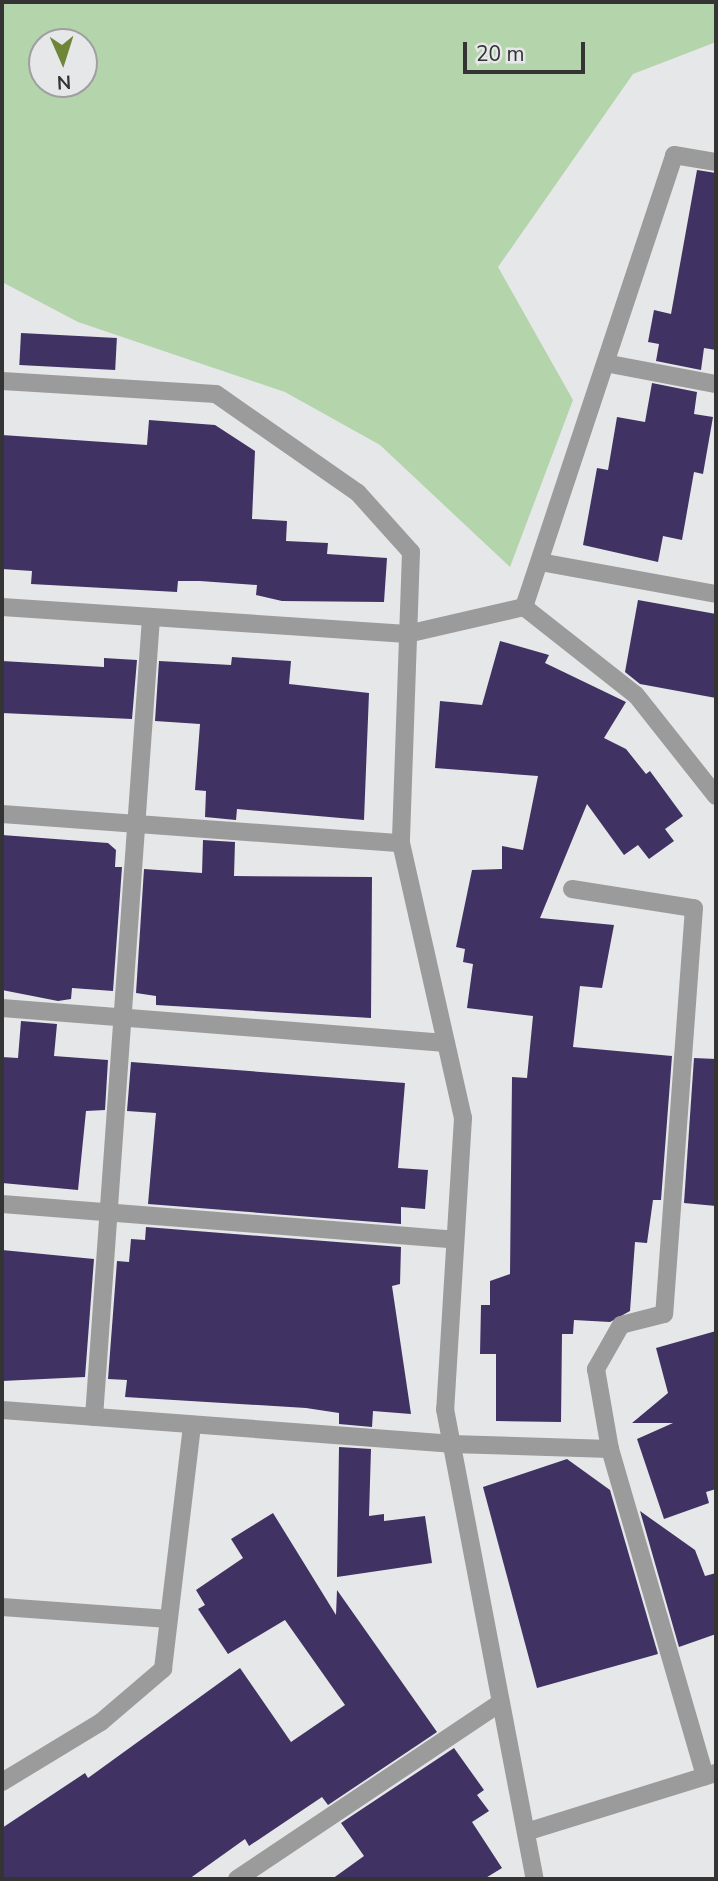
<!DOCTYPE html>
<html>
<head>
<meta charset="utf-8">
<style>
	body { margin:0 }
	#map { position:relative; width:718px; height:1881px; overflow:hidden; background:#e6e7e8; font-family:"Nunito Sans",sans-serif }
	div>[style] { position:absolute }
	.green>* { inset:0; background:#b4d4ab }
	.building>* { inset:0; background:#413264; transform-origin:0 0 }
	.minor>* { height:18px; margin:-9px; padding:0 9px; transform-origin:9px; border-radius:9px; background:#9b9b9b }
	.tertiary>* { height:18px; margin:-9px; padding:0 9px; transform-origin:9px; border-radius:9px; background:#9b9b9b }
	span { translate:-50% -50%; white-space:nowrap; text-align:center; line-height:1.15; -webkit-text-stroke:7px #e6e7e8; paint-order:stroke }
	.frame { position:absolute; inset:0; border:4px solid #343435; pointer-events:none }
	.north { position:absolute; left:28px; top:28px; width:70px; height:70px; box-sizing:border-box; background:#e6e7e8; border:2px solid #9f9fa0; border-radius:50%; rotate:177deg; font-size:19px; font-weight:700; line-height:28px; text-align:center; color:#343435 }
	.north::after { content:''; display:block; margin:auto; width:24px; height:32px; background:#6f8537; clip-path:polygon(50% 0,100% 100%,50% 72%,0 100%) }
	.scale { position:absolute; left:463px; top:42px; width:122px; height:32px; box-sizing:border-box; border:4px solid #343435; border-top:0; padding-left:9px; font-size:21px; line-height:24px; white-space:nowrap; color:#343435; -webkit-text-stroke:5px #e6e7e8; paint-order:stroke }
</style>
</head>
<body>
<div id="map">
	<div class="green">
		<div style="clip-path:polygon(evenodd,3px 2px,716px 2px,716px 42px,633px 74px,498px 267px,573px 400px,510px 567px,380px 445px,285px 392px,78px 322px,2px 282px,3px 2px,42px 42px,84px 42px,84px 84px,42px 84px,42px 42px)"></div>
	</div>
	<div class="building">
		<div style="clip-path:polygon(697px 170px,716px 173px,716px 350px,704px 348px,701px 370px,656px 361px,659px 344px,648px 342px,654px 310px,671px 314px)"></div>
		<div style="left:21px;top:333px;width:96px;height:32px;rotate:3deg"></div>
		<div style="clip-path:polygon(652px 383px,697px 392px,694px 414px,713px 417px,703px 474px,694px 472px,682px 540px,663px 536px,658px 562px,583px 545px,597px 468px,608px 470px,617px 417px,645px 422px)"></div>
		<div style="clip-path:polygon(149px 420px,215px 425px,255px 451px,252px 519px,287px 521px,286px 541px,328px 543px,327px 554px,387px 558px,384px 602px,282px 601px,256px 595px,257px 585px,200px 581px,178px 581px,177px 592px,31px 584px,32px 571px,2px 569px,2px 435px,147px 445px)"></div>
		<div style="clip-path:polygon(638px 600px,716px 614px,716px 698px,640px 684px,625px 672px)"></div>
		<div style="clip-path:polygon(500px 641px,549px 655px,545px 663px,626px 702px,604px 738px,626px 749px,646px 774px,650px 771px,683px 816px,665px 829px,674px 841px,649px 859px,638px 845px,624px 855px,587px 804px,540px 918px,614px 925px,602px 988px,580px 986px,573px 1047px,672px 1056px,661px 1200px,653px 1200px,647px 1243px,635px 1242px,630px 1311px,610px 1322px,574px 1320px,573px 1334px,562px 1334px,561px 1422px,496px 1421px,496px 1354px,480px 1354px,481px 1305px,490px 1305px,490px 1281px,510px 1274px,512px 1077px,527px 1078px,533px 1016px,467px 1008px,473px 964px,463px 962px,465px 949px,456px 947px,472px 870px,502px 869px,502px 846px,523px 850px,538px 776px,435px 768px,440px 701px,482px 705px)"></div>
		<div style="clip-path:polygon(232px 657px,291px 661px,289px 684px,369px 693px,364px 820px,237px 809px,236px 820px,205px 817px,206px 791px,195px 790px,200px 724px,155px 721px,159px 661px,231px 665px)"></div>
		<div style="clip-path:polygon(104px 658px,137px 660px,132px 719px,2px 713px,2px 661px,104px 667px)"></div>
		<div style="clip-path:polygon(2px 835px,108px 843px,116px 850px,115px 867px,122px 867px,113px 991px,72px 988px,71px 999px,58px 1001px,2px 990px)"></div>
		<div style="clip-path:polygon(203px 840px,235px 842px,234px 876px,372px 877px,371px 1018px,156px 1005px,156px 996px,136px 993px,144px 869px,202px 873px)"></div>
		<div style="clip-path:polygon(21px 1021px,57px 1024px,54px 1056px,108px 1060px,105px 1110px,86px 1111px,78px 1190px,2px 1183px,2px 1057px,18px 1058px)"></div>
		<div style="clip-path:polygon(694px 1058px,716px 1059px,716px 1206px,684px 1203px)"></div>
		<div style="clip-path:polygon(131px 1062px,405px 1083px,398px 1168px,428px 1170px,425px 1209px,401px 1207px,401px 1224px,148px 1204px,156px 1113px,127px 1111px)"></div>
		<div style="clip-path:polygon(146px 1227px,401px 1247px,400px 1284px,392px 1286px,411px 1414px,373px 1411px,372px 1427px,339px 1424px,339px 1413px,306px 1408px,125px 1397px,127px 1380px,108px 1379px,117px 1261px,129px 1262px,131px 1239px,145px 1240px)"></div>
		<div style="clip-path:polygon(2px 1250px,94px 1259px,85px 1377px,2px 1381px)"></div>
		<div style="clip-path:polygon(716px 1331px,716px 1489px,706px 1492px,709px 1503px,664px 1519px,637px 1439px,673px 1423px,632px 1423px,668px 1393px,656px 1348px)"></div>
		<div style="clip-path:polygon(339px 1447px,371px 1449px,369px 1516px,384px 1514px,384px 1521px,425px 1516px,432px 1563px,337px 1577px)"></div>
		<div style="clip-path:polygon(567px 1459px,610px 1490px,658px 1654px,537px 1688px,483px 1487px)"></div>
		<div style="clip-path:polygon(640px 1511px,695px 1550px,705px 1576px,716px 1573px,716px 1634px,679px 1647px)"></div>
		<div style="clip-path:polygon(273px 1513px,336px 1615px,337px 1590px,437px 1732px,328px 1805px,322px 1797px,249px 1846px,245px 1839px,189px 1879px,2px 1879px,2px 1828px,85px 1773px,88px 1778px,240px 1668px,291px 1742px,345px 1705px,285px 1620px,228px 1654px,198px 1609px,205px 1605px,196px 1590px,243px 1558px,231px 1539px)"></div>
		<div style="clip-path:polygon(454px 1748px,484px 1790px,477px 1795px,489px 1811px,472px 1822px,502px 1868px,484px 1879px,332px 1879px,364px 1856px,341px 1823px)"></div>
	</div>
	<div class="minor">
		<div style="left:610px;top:364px;width:108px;rotate:10.7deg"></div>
		<div style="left:2px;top:381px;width:214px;rotate:3.5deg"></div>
		<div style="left:216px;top:394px;width:173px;rotate:34.9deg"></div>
		<div style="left:358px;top:493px;width:79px;rotate:48.1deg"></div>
		<div style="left:411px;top:552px;width:291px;rotate:92deg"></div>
		<div style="left:401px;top:843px;width:282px;rotate:77.3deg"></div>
		<div style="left:463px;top:1118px;width:292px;rotate:93.5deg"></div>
		<div style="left:445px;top:1409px;width:479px;rotate:79.2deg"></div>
		<div style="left:540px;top:562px;width:179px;rotate:10.3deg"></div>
		<div style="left:524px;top:607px;width:476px;rotate:-71.6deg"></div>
		<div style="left:674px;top:155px;width:43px;rotate:9.5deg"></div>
		<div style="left:524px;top:607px;width:142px;rotate:38.2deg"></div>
		<div style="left:636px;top:695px;width:129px;rotate:51.6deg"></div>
		<div style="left:407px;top:634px;width:120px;rotate:-13deg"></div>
		<div style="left:2px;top:814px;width:400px;rotate:4.2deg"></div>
		<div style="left:572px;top:889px;width:123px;rotate:8.9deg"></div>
		<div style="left:694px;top:908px;width:407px;rotate:94.2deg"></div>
		<div style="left:664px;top:1314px;width:44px;rotate:165.7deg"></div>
		<div style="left:621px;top:1325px;width:51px;rotate:119.6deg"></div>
		<div style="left:596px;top:1369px;width:81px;rotate:80.1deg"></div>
		<div style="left:610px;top:1449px;width:341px;rotate:73.8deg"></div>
		<div style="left:2px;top:1008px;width:445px;rotate:4.5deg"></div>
		<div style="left:2px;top:1204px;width:454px;rotate:4.5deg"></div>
		<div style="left:2px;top:1410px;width:450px;rotate:4.3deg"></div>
		<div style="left:451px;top:1444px;width:159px;rotate:1.8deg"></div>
		<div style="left:94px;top:1417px;width:802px;rotate:-85.92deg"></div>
		<div style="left:2px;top:1607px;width:167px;rotate:4.1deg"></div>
		<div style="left:2px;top:1782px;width:116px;rotate:-31.2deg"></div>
		<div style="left:101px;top:1722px;width:82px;rotate:-40.5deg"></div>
		<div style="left:163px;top:1669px;width:246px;rotate:-83.2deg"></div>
		<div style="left:526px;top:1832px;width:199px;rotate:-17.3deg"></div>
		<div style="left:237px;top:1879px;width:316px;rotate:-33.8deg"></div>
	</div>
	<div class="tertiary">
		<div style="left:2px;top:607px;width:406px;rotate:3.8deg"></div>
	</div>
	<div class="frame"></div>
	<div class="north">N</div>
	<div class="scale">20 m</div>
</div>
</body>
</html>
